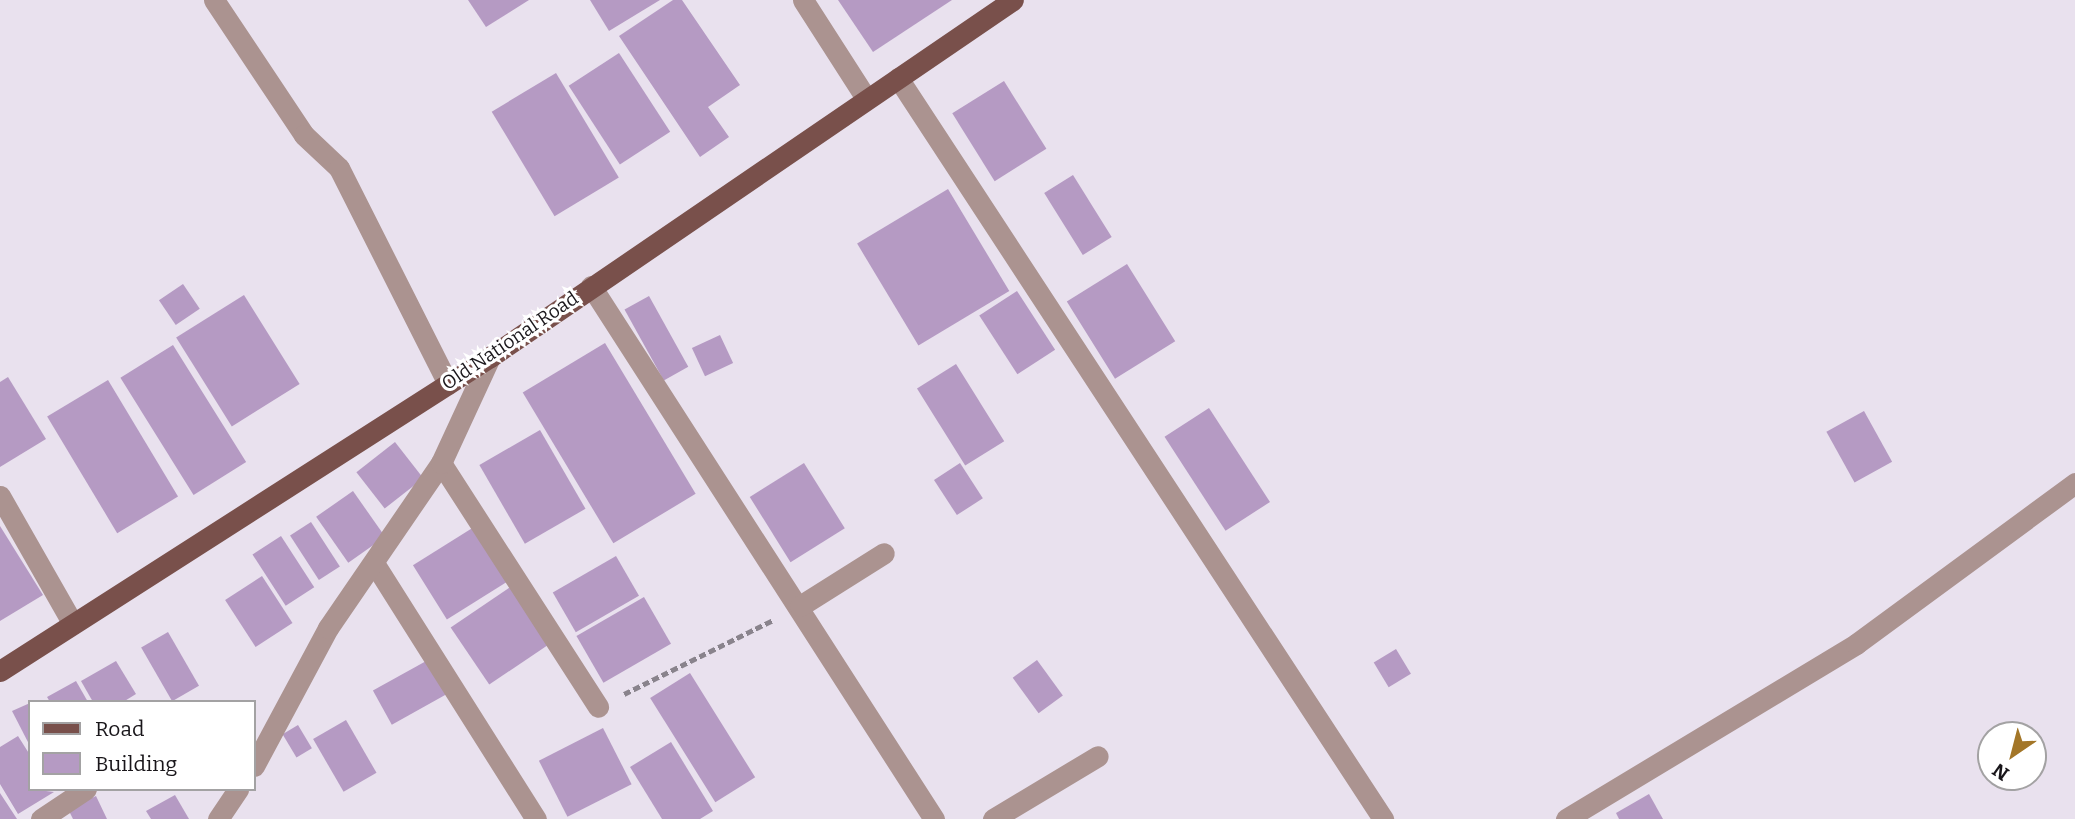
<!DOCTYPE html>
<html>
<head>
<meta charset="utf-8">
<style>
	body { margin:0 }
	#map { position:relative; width:2075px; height:819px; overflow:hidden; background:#e9e1ee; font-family:Bitter,serif }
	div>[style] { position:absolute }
	.building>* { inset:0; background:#b59ac3; transform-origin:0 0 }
	.path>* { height:4.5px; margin-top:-2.25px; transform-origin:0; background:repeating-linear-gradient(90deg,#89838c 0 7px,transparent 0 10.5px) }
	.minor>* { height:21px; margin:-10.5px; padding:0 10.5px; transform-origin:10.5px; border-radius:10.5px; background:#ab9390 }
	.major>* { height:21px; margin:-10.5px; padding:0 10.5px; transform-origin:10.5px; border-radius:10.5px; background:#79504b }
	span { translate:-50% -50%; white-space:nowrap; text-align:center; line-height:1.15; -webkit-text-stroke:6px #fff; paint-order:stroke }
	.street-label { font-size:19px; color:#19161a }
	.legend { position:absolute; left:28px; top:700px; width:228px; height:91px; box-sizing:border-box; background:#fff; border:2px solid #a3a2a3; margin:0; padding:9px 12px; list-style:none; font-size:21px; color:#19161a }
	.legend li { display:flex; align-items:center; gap:14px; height:35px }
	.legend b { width:35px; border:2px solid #a3a2a3 }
	.north { position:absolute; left:1977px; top:721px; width:70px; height:70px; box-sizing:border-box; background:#fff; border:2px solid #a3a2a3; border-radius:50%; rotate:215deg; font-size:19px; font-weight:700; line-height:28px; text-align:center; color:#19161a }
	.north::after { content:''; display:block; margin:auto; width:24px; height:32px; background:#a37628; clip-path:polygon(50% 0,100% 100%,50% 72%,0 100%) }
</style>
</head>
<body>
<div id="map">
	<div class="building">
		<div style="clip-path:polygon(468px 0,529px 0,486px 27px)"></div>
		<div style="clip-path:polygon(590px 0,660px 0,609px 31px)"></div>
		<div style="clip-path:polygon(673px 0,682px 0,740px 85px,708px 107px,729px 137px,700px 157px,619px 36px)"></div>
		<div style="clip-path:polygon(838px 0,952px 0,873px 52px)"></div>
		<div style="left:619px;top:53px;width:94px;height:60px;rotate:57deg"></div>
		<div style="left:556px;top:73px;width:122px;height:75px;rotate:59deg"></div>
		<div style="left:1004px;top:81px;width:80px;height:61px;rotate:58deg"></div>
		<div style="left:1073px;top:175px;width:73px;height:34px;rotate:58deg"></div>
		<div style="left:948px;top:189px;width:119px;height:106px;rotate:59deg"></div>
		<div style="left:1127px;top:264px;width:91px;height:71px;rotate:58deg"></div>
		<div style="left:183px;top:284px;width:30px;height:29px;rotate:56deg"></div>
		<div style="left:1017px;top:291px;width:70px;height:45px;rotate:57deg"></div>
		<div style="left:244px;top:295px;width:105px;height:80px;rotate:58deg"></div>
		<div style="left:649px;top:296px;width:81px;height:28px;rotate:61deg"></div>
		<div style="left:720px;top:335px;width:31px;height:31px;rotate:65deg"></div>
		<div style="left:605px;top:343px;width:176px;height:96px;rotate:59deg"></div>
		<div style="left:173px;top:345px;width:138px;height:62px;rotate:58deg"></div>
		<div style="left:956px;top:364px;width:91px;height:46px;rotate:58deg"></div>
		<div style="clip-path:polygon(8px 377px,46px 439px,0 467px,0 382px)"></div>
		<div style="left:108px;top:380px;width:136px;height:71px;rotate:59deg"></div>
		<div style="left:1209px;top:408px;width:112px;height:53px;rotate:57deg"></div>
		<div style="left:1864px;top:411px;width:58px;height:43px;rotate:61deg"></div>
		<div style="left:540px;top:430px;width:91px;height:70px;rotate:60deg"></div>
		<div style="left:395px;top:442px;width:46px;height:49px;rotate:52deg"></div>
		<div style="left:804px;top:463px;width:77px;height:64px;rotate:58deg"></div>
		<div style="left:960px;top:463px;width:42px;height:31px;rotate:57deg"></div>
		<div style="left:353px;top:491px;width:56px;height:45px;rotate:55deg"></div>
		<div style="left:311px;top:522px;width:53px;height:25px;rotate:57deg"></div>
		<div style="clip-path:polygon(0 526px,43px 595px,0 621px)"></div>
		<div style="left:474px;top:527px;width:64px;height:72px;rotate:58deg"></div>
		<div style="left:281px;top:536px;width:61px;height:34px;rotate:57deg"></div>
		<div style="left:616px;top:556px;width:46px;height:73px;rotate:60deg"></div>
		<div style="left:262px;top:576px;width:56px;height:44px;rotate:57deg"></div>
		<div style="left:512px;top:586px;width:69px;height:74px;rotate:56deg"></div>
		<div style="left:644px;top:597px;width:54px;height:78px;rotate:60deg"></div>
		<div style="left:168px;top:632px;width:62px;height:31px;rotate:60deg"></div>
		<div style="left:1396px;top:649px;width:29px;height:26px;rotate:59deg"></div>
		<div style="left:428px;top:660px;width:39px;height:63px;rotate:61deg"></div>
		<div style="left:1037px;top:660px;width:44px;height:30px;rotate:54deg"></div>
		<div style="clip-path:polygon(116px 661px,136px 694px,123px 702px,93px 702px,81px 681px)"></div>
		<div style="left:690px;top:673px;width:123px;height:47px;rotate:58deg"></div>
		<div style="clip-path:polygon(76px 681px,88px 702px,50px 702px,47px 697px)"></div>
		<div style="clip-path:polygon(30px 703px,30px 746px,12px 711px)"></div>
		<div style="left:346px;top:720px;width:61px;height:38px;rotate:60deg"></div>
		<div style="left:298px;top:725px;width:27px;height:18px;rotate:59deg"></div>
		<div style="left:603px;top:728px;width:63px;height:72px;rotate:63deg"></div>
		<div style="clip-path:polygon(18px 736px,30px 755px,30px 789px,54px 792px,18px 814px,0 784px,0 747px)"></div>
		<div style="clip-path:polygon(671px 742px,713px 811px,700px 819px,662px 819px,630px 767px)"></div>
		<div style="clip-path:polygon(0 793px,17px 819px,0 819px)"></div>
		<div style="clip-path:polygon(1649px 794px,1663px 819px,1619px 819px,1616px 813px)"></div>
		<div style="clip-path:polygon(175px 795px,189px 819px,151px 819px,146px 811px)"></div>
		<div style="clip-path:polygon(96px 796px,107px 819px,73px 819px,68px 809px)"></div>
	</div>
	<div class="path">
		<div style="left:624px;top:694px;width:166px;rotate:-26.4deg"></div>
	</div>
	<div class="minor">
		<div style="left:214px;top:0;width:162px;rotate:56.3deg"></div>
		<div style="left:304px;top:135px;width:48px;rotate:43.3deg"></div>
		<div style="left:339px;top:168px;width:242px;rotate:63.2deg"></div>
		<div style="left:803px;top:0;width:117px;rotate:57.3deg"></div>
		<div style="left:898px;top:78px;width:886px;rotate:56.79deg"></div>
		<div style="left:591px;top:286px;width:634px;rotate:57.24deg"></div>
		<div style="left:441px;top:463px;width:290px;rotate:57.2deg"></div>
		<div style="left:0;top:496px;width:147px;rotate:60.3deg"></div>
		<div style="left:374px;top:563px;width:303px;rotate:57.7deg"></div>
		<div style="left:800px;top:606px;width:99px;rotate:-32.2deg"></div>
		<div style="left:254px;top:766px;width:157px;rotate:-61.8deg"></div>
		<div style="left:328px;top:628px;width:200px;rotate:-55.6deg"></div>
		<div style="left:441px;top:463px;width:117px;rotate:-65.2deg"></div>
		<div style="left:41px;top:819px;width:54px;rotate:-33.7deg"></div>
		<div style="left:218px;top:819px;width:36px;rotate:-56deg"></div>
		<div style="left:993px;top:819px;width:122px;rotate:-31deg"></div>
		<div style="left:1566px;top:819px;width:339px;rotate:-31.1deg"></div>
		<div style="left:1856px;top:644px;width:272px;rotate:-36.3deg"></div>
	</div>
	<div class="major">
		<div style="left:0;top:671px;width:582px;rotate:-32.65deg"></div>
		<div style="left:490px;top:357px;width:633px;rotate:-34.32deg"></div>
	</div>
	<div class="street-label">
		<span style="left:510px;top:341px;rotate:-34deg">Old National Road</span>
	</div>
	<ul class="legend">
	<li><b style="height:9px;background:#79504b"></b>Road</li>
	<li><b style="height:19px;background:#b59ac3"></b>Building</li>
	</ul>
	<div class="north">N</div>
</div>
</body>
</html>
